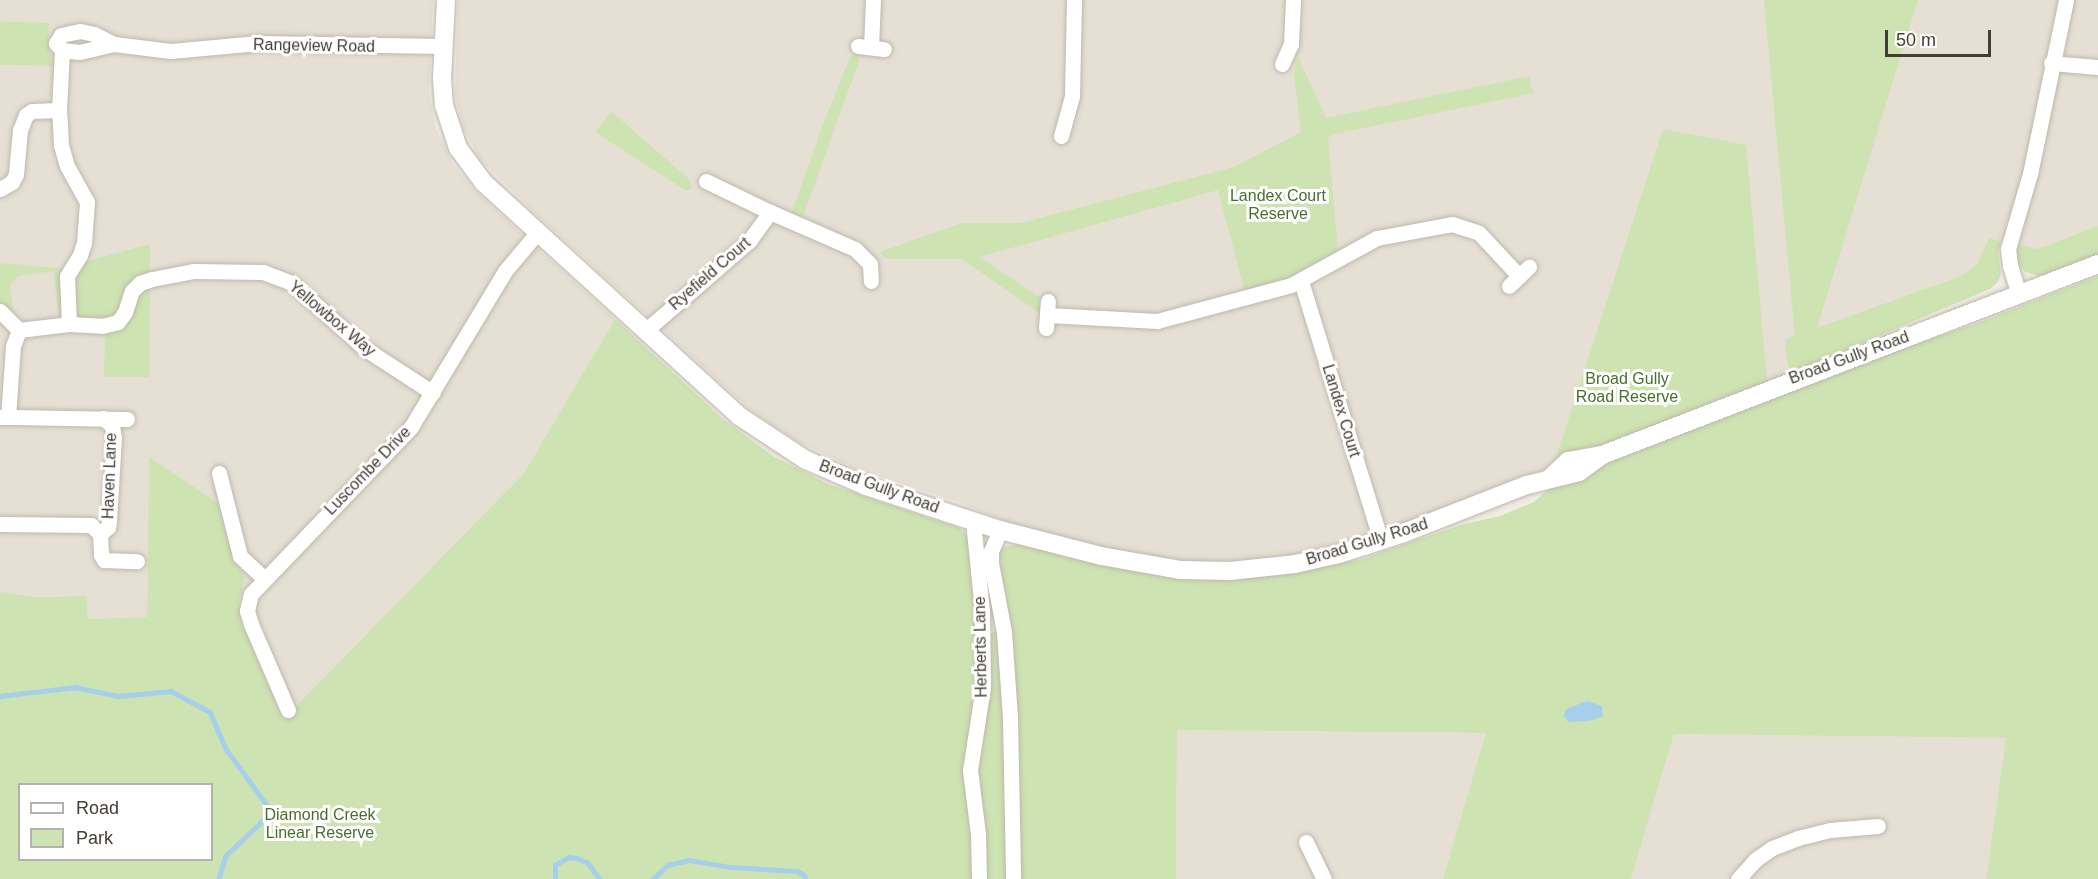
<!DOCTYPE html>
<html>
<head>
<meta charset="utf-8">
<style>
	body { margin:0 }
	#map { position:relative; width:2098px; height:879px; overflow:hidden; background:#f1ede5; font-family:Arial,sans-serif }
	div>[style] { position:absolute }
	.residential>* { inset:0; background:#e5dfd4 }
	.green>* { inset:0; background:#cde3b1 }
	.water>* { inset:0; background:#a5cfea }
	.stream>* { height:4.5px; margin:-2.25px; padding:0 2.25px; transform-origin:2.25px; border-radius:2.25px; background:#a5cfea }
	.roads { filter:drop-shadow(0 0 2px #bfb8ac) drop-shadow(0 0 2px #bfb8ac) }
	.minor>* { height:15px; margin:-7.5px; padding:0 7.5px; transform-origin:7.5px; border-radius:7.5px; background:#fff }
	.tertiary>* { height:18px; margin:-9px; padding:0 9px; transform-origin:9px; border-radius:9px; background:#fff }
	span { translate:-50% -50%; white-space:nowrap; text-align:center; line-height:1.15; -webkit-text-stroke:6px #fff; paint-order:stroke }
	.street-label { font-size:16px; color:#433e35 }
	.park-label { font-size:16px; color:#47702d }
	.legend { position:absolute; left:18px; top:783px; width:195px; height:78px; box-sizing:border-box; background:#fff; border:2px solid #b4b2ae; margin:0; padding:8px 10px; list-style:none; font-size:18px; color:#433e35 }
	.legend li { display:flex; align-items:center; gap:12px; height:30px }
	.legend b { width:30px; border:2px solid #b4b2ae }
	.scale { position:absolute; left:1885px; top:30px; width:106px; height:27px; box-sizing:border-box; border:3px solid #433e35; border-top:0; padding-left:8px; font-size:18px; line-height:21px; white-space:nowrap; color:#433e35; -webkit-text-stroke:4px #fff; paint-order:stroke }
</style>
</head>
<body>
<div id="map">
	<div class="residential">
		<div style="clip-path:polygon(0 0,433px 0,429px 94px,436px 128px,452px 163px,475px 191px,615px 319px,524px 473px,283px 721px,242px 621px,240px 597px,149px 458px,147px 617px,88px 619px,87px 596px,36px 597px,0 592px,0 65px,53px 66px,48px 44px,48px 23px,0 21px)"></div>
		<div style="clip-path:polygon(458px 0,2098px 0,2098px 226px,2037px 249px,1989px 238px,1977px 264px,1961px 276px,1816px 329px,1804px 367px,1399px 527px,1299px 556px,1208px 564px,1126px 555px,1018px 527px,959px 502px,859px 470px,795px 440px,753px 412px,535px 213px,480px 159px,463px 127px,455px 95px)"></div>
		<div style="clip-path:polygon(1177px 730px,1487px 733px,1443px 879px,1176px 879px)"></div>
		<div style="clip-path:polygon(1674px 734px,2006px 738px,1986px 879px,1631px 879px)"></div>
	</div>
	<div class="green">
		<div style="clip-path:polygon(1764px 0,1918px 0,1817px 328px,1961px 276px,1977px 264px,1989px 238px,2001px 241px,1998px 252px,2001px 274px,1998px 282px,1990px 289px,1793px 372px,1788px 365px,1785px 340px,1795px 336px)"></div>
		<div style="clip-path:polygon(0 21px,49px 23px,48px 44px,53px 66px,0 65px)"></div>
		<div style="clip-path:polygon(855px 52px,859px 53px,859px 61px,802px 219px,791px 215px,823px 124px,848px 62px)"></div>
		<div style="clip-path:polygon(1298px 57px,1326px 118px,1530px 76px,1530px 85px,1535px 93px,1334px 134px,1328px 138px,1338px 252px,1286px 280px,1245px 292px,1218px 190px,979px 257px,1042px 299px,1041px 314px,962px 259px,886px 259px,880px 252px,962px 223px,1021px 223px,1234px 167px,1301px 132px,1294px 73px)"></div>
		<div style="clip-path:polygon(612px 112px,690px 180px,692px 188px,687px 191px,595px 132px)"></div>
		<div style="clip-path:polygon(1663px 129px,1746px 145px,1767px 382px,1553px 467px)"></div>
		<div style="clip-path:polygon(2098px 226px,2098px 255px,2040px 276px,2025px 272px,2017px 263px,2018px 244px,2037px 249px)"></div>
		<div style="clip-path:polygon(150px 244px,150px 274px,111px 319px,79px 317px,76px 315px,71px 278px,84px 262px)"></div>
		<div style="clip-path:polygon(0 263px,65px 269px,61px 316px,59px 317px,54px 271px,18px 276px,10px 285px,14px 316px,19px 319px,20px 323px,0 305px)"></div>
		<div style="clip-path:polygon(2098px 276px,2098px 879px,1986px 879px,2006px 738px,1674px 734px,1631px 879px,1443px 879px,1486px 733px,1177px 730px,1176px 879px,1017px 879px,997px 555px,1003px 547px,1019px 544px,1269px 575px,1359px 560px,1461px 525px,1500px 516px,1534px 502px,1556px 483px,1592px 468px,1850px 366px,1972px 325px)"></div>
		<div style="clip-path:polygon(150px 285px,149px 377px,104px 377px,105px 332px,132px 310px,141px 290px)"></div>
		<div style="clip-path:polygon(evenodd,615px 319px,723px 419px,773px 456px,828px 484px,959px 528px,968px 536px,988px 634px,997px 631px,1000px 638px,1009px 879px,0 879px,0 592px,36px 597px,87px 596px,88px 619px,147px 617px,149px 457px,221px 505px,237px 564px,245px 576px,239px 603px,242px 621px,283px 720px,524px 473px,615px 319px,20px 784px,212px 784px,212px 860px,20px 860px,20px 784px)"></div>
	</div>
	<div class="water">
		<div style="clip-path:polygon(1587px 701px,1602px 706px,1603px 716px,1589px 721px,1568px 722px,1564px 716px,1566px 709px)"></div>
	</div>
	<div class="stream">
		<div style="left:0;top:696px;width:76px;rotate:-6.8deg"></div>
		<div style="left:75px;top:687px;width:44px;rotate:11.8deg"></div>
		<div style="left:118px;top:696px;width:53px;rotate:-5.4deg"></div>
		<div style="left:171px;top:691px;width:44px;rotate:28.3deg"></div>
		<div style="left:210px;top:712px;width:40px;rotate:66.6deg"></div>
		<div style="left:226px;top:749px;width:69px;rotate:53.8deg"></div>
		<div style="left:267px;top:805px;width:12px;rotate:90deg"></div>
		<div style="left:267px;top:817px;width:57px;rotate:136.4deg"></div>
		<div style="left:226px;top:856px;width:24px;rotate:107deg"></div>
		<div style="left:555px;top:879px;width:14px;rotate:-90deg"></div>
		<div style="left:555px;top:865px;width:16px;rotate:-30deg"></div>
		<div style="left:569px;top:857px;width:8px;rotate:7deg"></div>
		<div style="left:577px;top:858px;width:12px;rotate:24deg"></div>
		<div style="left:588px;top:863px;width:20px;rotate:53deg"></div>
		<div style="left:653px;top:879px;width:21px;rotate:-43deg"></div>
		<div style="left:668px;top:865px;width:22px;rotate:-13deg"></div>
		<div style="left:689px;top:860px;width:42px;rotate:9.7deg"></div>
		<div style="left:730px;top:867px;width:67px;rotate:3.4deg"></div>
		<div style="left:797px;top:871px;width:8px;rotate:30deg"></div>
		<div style="left:804px;top:875px;width:4px;rotate:63deg"></div>
	</div>
	<div class="roads">
		<div class="minor">
			<div style="left:114px;top:44px;width:36px;rotate:167deg"></div>
			<div style="left:79px;top:52px;width:17px;rotate:-173deg"></div>
			<div style="left:62px;top:50px;width:9px;rotate:-131deg"></div>
			<div style="left:56px;top:43px;width:9px;rotate:-58deg"></div>
			<div style="left:61px;top:35px;width:19px;rotate:-12deg"></div>
			<div style="left:80px;top:31px;width:14px;rotate:12deg"></div>
			<div style="left:94px;top:34px;width:22px;rotate:27deg"></div>
			<div style="left:114px;top:44px;width:57px;rotate:7deg"></div>
			<div style="left:171px;top:51px;width:87px;rotate:-5.3deg"></div>
			<div style="left:258px;top:43px;width:185px;rotate:0.9deg"></div>
			<div style="left:858px;top:46px;width:26px;rotate:7deg"></div>
			<div style="left:871px;top:47px;width:47px;rotate:-87.6deg"></div>
			<div style="left:2051px;top:63px;width:47px;rotate:4.9deg"></div>
			<div style="left:1282px;top:64px;width:22px;rotate:-66deg"></div>
			<div style="left:1291px;top:44px;width:44px;rotate:-87.4deg"></div>
			<div style="left:1061px;top:136px;width:41px;rotate:-74.6deg"></div>
			<div style="left:1072px;top:96px;width:96px;rotate:-88.8deg"></div>
			<div style="left:706px;top:181px;width:71px;rotate:25.8deg"></div>
			<div style="left:0;top:189px;width:14px;rotate:-30deg"></div>
			<div style="left:12px;top:182px;width:9px;rotate:-63deg"></div>
			<div style="left:16px;top:174px;width:44px;rotate:-84.8deg"></div>
			<div style="left:20px;top:130px;width:16px;rotate:-68deg"></div>
			<div style="left:26px;top:115px;width:7px;rotate:-34deg"></div>
			<div style="left:32px;top:111px;width:27px;rotate:-2deg"></div>
			<div style="left:1301px;top:281px;width:272px;rotate:72.9deg"></div>
			<div style="left:1509px;top:286px;width:28px;rotate:-44deg"></div>
			<div style="left:2019px;top:295px;width:31px;rotate:-107deg"></div>
			<div style="left:2010px;top:265px;width:16px;rotate:-97deg"></div>
			<div style="left:2008px;top:249px;width:78px;rotate:-73.7deg"></div>
			<div style="left:2030px;top:174px;width:178px;rotate:-78.3deg"></div>
			<div style="left:0;top:311px;width:27px;rotate:45deg"></div>
			<div style="left:1048px;top:315px;width:109px;rotate:3.2deg"></div>
			<div style="left:1157px;top:321px;width:139px;rotate:-15deg"></div>
			<div style="left:1291px;top:285px;width:98px;rotate:-28.7deg"></div>
			<div style="left:1377px;top:238px;width:76px;rotate:-10.6deg"></div>
			<div style="left:1452px;top:224px;width:28px;rotate:18deg"></div>
			<div style="left:1479px;top:233px;width:59px;rotate:47.1deg"></div>
			<div style="left:69px;top:324px;width:33px;rotate:3deg"></div>
			<div style="left:102px;top:326px;width:16px;rotate:-14deg"></div>
			<div style="left:118px;top:322px;width:12px;rotate:-55deg"></div>
			<div style="left:125px;top:312px;width:22px;rotate:-72deg"></div>
			<div style="left:132px;top:291px;width:11px;rotate:-45deg"></div>
			<div style="left:140px;top:283px;width:13px;rotate:-18deg"></div>
			<div style="left:152px;top:279px;width:43px;rotate:-10.8deg"></div>
			<div style="left:194px;top:271px;width:69px;rotate:0.8deg"></div>
			<div style="left:263px;top:272px;width:31px;rotate:21deg"></div>
			<div style="left:292px;top:283px;width:97px;rotate:42.1deg"></div>
			<div style="left:364px;top:348px;width:82px;rotate:33.1deg"></div>
			<div style="left:1046px;top:328px;width:27px;rotate:-86deg"></div>
			<div style="left:645px;top:331px;width:138px;rotate:-40.9deg"></div>
			<div style="left:749px;top:241px;width:36px;rotate:-54deg"></div>
			<div style="left:770px;top:212px;width:93px;rotate:23.5deg"></div>
			<div style="left:855px;top:249px;width:21px;rotate:45deg"></div>
			<div style="left:870px;top:264px;width:17px;rotate:87deg"></div>
			<div style="left:0;top:417px;width:8px"></div>
			<div style="left:8px;top:417px;width:71px;rotate:-86deg"></div>
			<div style="left:13px;top:346px;width:17px;rotate:-69deg"></div>
			<div style="left:19px;top:330px;width:50px;rotate:-6.8deg"></div>
			<div style="left:69px;top:324px;width:48px;rotate:-92.4deg"></div>
			<div style="left:67px;top:276px;width:25px;rotate:-58deg"></div>
			<div style="left:80px;top:255px;width:13px;rotate:-72deg"></div>
			<div style="left:84px;top:243px;width:41px;rotate:-85.8deg"></div>
			<div style="left:87px;top:202px;width:41px;rotate:-119.1deg"></div>
			<div style="left:67px;top:166px;width:22px;rotate:-106deg"></div>
			<div style="left:61px;top:145px;width:35px;rotate:-93deg"></div>
			<div style="left:59px;top:110px;width:60px;rotate:-87.1deg"></div>
			<div style="left:8px;top:417px;width:119px;rotate:1deg"></div>
			<div style="left:219px;top:473px;width:86px;rotate:75.8deg"></div>
			<div style="left:240px;top:556px;width:33px;rotate:43deg"></div>
			<div style="left:973px;top:521px;width:90px;rotate:84.3deg"></div>
			<div style="left:982px;top:611px;width:76px;rotate:89.2deg"></div>
			<div style="left:983px;top:687px;width:84px;rotate:98.9deg"></div>
			<div style="left:970px;top:770px;width:64px;rotate:82.9deg"></div>
			<div style="left:978px;top:834px;width:45px;rotate:88.7deg"></div>
			<div style="left:0;top:524px;width:91px;rotate:0.6deg"></div>
			<div style="left:91px;top:525px;width:13px;rotate:45deg"></div>
			<div style="left:100px;top:534px;width:21px;rotate:87deg"></div>
			<div style="left:101px;top:555px;width:6px;rotate:59deg"></div>
			<div style="left:104px;top:560px;width:33px;rotate:2deg"></div>
			<div style="left:1000px;top:530px;width:23px;rotate:113deg"></div>
			<div style="left:991px;top:551px;width:12px;rotate:90deg"></div>
			<div style="left:991px;top:563px;width:70px;rotate:79.3deg"></div>
			<div style="left:1004px;top:632px;width:85px;rotate:86deg"></div>
			<div style="left:1010px;top:717px;width:162px;rotate:88.9deg"></div>
			<div style="left:100px;top:534px;width:11px;rotate:-41deg"></div>
			<div style="left:108px;top:527px;width:6px;rotate:-81deg"></div>
			<div style="left:109px;top:521px;width:83px;rotate:-86.6deg"></div>
			<div style="left:114px;top:438px;width:12px;rotate:-99deg"></div>
			<div style="left:112px;top:426px;width:12px;rotate:-138deg"></div>
			<div style="left:288px;top:710px;width:94px;rotate:-113.3deg"></div>
			<div style="left:251px;top:624px;width:14px;rotate:-107deg"></div>
			<div style="left:247px;top:611px;width:17px;rotate:-77deg"></div>
			<div style="left:251px;top:594px;width:231px;rotate:-46.2deg"></div>
			<div style="left:411px;top:427px;width:182px;rotate:-58.9deg"></div>
			<div style="left:505px;top:271px;width:50px;rotate:-49.9deg"></div>
			<div style="left:1306px;top:842px;width:41px;rotate:64.1deg"></div>
			<div style="left:1738px;top:879px;width:25px;rotate:-48deg"></div>
			<div style="left:1755px;top:860px;width:21px;rotate:-35deg"></div>
			<div style="left:1772px;top:848px;width:28px;rotate:-21deg"></div>
			<div style="left:1798px;top:838px;width:33px;rotate:-14deg"></div>
			<div style="left:1830px;top:830px;width:48px;rotate:-4.8deg"></div>
		</div>
		<div class="tertiary">
			<div style="left:446px;top:0;width:78px;rotate:92.9deg"></div>
			<div style="left:442px;top:78px;width:27px;rotate:86deg"></div>
			<div style="left:444px;top:105px;width:45px;rotate:72deg"></div>
			<div style="left:458px;top:148px;width:44px;rotate:53.4deg"></div>
			<div style="left:484px;top:183px;width:345px;rotate:42.4deg"></div>
			<div style="left:739px;top:416px;width:80px;rotate:33.3deg"></div>
			<div style="left:806px;top:460px;width:65px;rotate:23.4deg"></div>
			<div style="left:866px;top:486px;width:141px;rotate:18.2deg"></div>
			<div style="left:1000px;top:530px;width:104px;rotate:14.4deg"></div>
			<div style="left:1101px;top:556px;width:80px;rotate:10deg"></div>
			<div style="left:1180px;top:570px;width:50px;rotate:1.1deg"></div>
			<div style="left:1230px;top:571px;width:65px;rotate:-6.1deg"></div>
			<div style="left:1295px;top:564px;width:45px;rotate:-12.8deg"></div>
			<div style="left:1339px;top:554px;width:65px;rotate:-17.9deg"></div>
			<div style="left:1401px;top:534px;width:135px;rotate:-21.3deg"></div>
			<div style="left:1527px;top:485px;width:54px;rotate:-14deg"></div>
			<div style="left:1579px;top:472px;width:29px;rotate:-36deg"></div>
			<div style="left:1550px;top:478px;width:25px;rotate:-43deg"></div>
			<div style="left:1568px;top:461px;width:35px;rotate:-10deg"></div>
			<div style="left:1602px;top:455px;width:532px;rotate:-21.06deg"></div>
		</div>
	</div>
	<div class="street-label">
		<span style="left:314px;top:46px;rotate:1deg">Rangeview Road</span>
		<span style="left:710px;top:274px;rotate:-41deg">Ryefield Court</span>
		<span style="left:332px;top:319px;rotate:40deg">Yellowbox Way</span>
		<span style="left:1849px;top:358px;rotate:-20deg">Broad Gully Road</span>
		<span style="left:1341px;top:411px;rotate:73deg">Landex Court</span>
		<span style="left:368px;top:471px;rotate:-46deg">Luscombe Drive</span>
		<span style="left:110px;top:476px;rotate:-88deg">Haven Lane</span>
		<span style="left:879px;top:487px;rotate:20deg">Broad Gully Road</span>
		<span style="left:1367px;top:542px;rotate:-17deg">Broad Gully Road</span>
		<span style="left:981px;top:647px;rotate:-91deg">Herberts Lane</span>
	</div>
	<div class="park-label">
		<span style="left:1278px;top:205px">Landex Court<br>Reserve</span>
		<span style="left:1627px;top:388px">Broad Gully<br>Road Reserve</span>
		<span style="left:320px;top:824px">Diamond Creek<br>Linear Reserve</span>
	</div>
	<ul class="legend">
	<li><b style="height:8px;background:#fff"></b>Road</li>
	<li><b style="height:16px;background:#cde3b1"></b>Park</li>
	</ul>
	<div class="scale">50 m</div>
</div>
</body>
</html>
